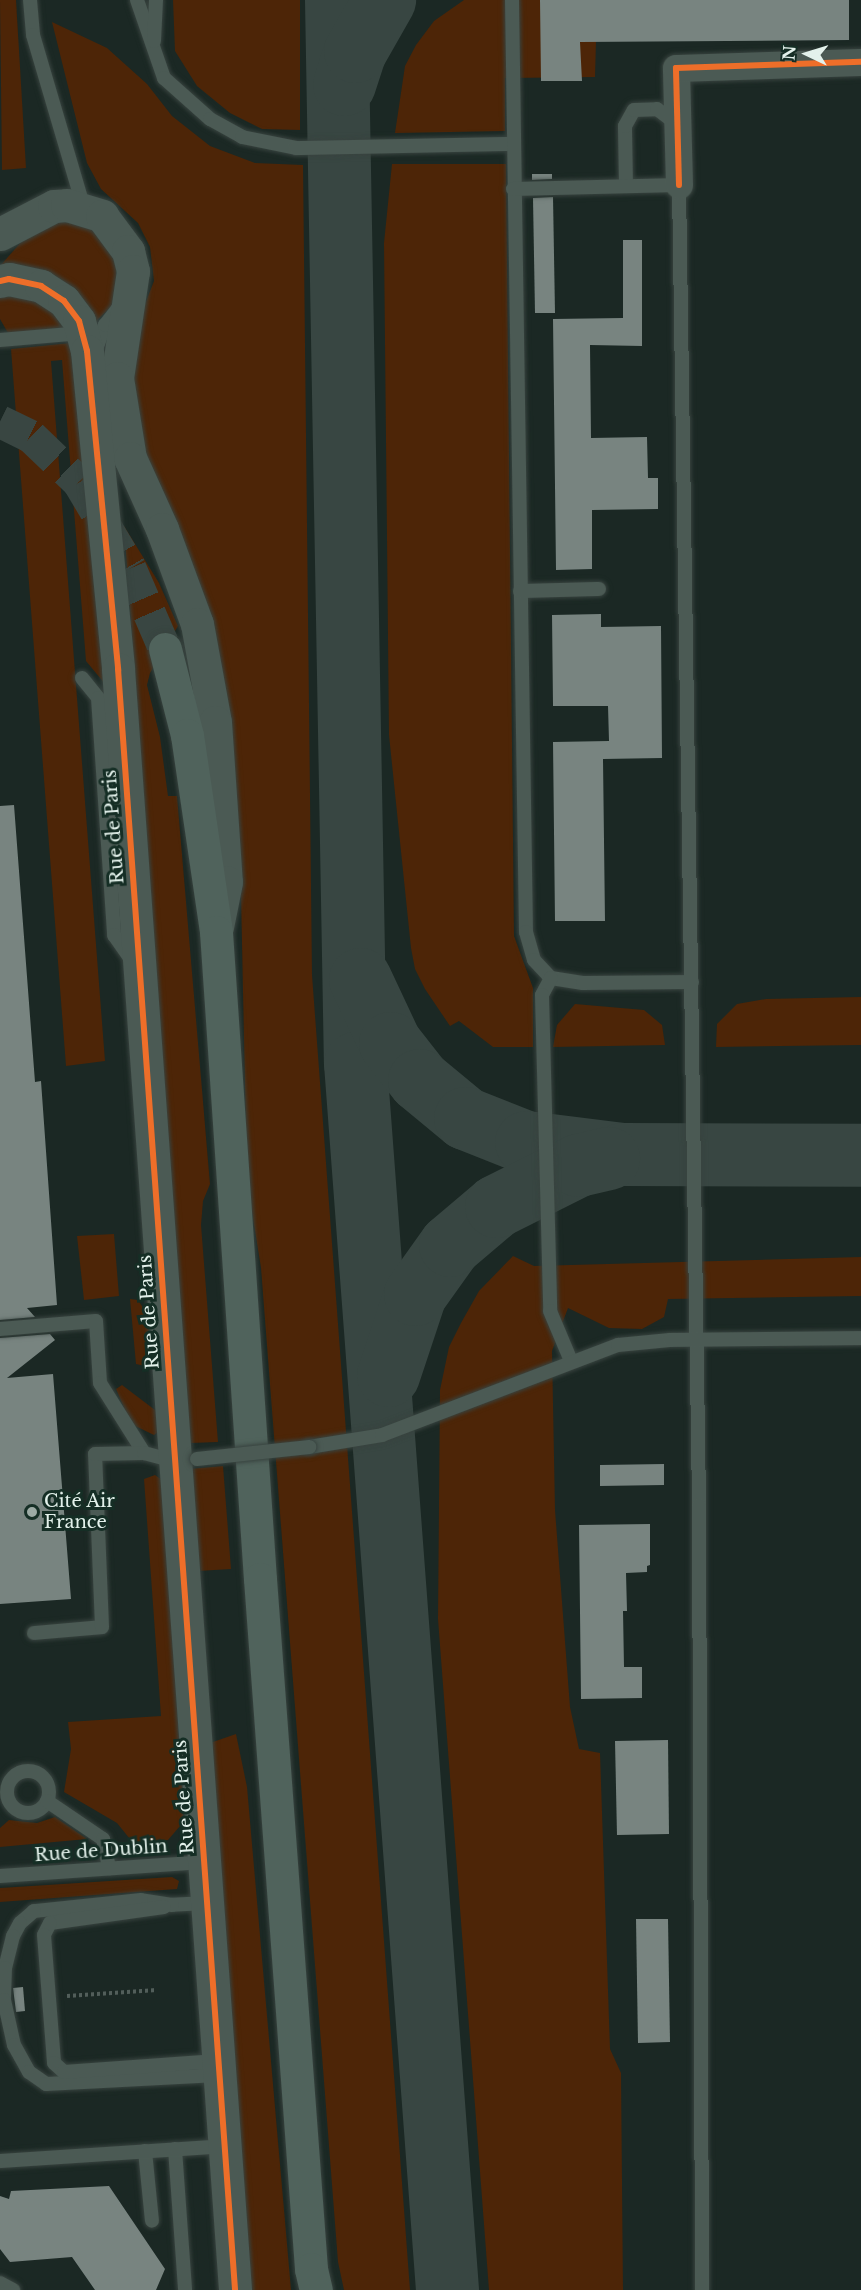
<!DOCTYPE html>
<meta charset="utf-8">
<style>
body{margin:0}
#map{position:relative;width:861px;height:2290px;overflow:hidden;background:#1b2824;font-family:"Libre Baskerville",serif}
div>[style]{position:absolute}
.green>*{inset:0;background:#4d2507}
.taxiway>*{height:63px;margin:-31.5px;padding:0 31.5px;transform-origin:31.5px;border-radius:31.5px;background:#384642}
.building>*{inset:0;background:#788480}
.primary-tunnel>*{height:33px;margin-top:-16.5px;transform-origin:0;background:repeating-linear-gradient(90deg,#394642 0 33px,transparent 0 49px)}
.path>*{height:4px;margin-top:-2px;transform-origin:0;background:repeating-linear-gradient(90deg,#525e5a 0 3px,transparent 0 6px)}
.roads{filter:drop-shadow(0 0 2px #38433f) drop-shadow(0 0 2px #38433f)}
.service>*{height:14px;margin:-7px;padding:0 7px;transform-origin:7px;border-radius:7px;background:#4b5a54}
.service>.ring{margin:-7px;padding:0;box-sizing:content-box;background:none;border:14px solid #4b5a54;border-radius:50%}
.minor>*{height:27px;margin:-13.5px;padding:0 13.5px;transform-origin:13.5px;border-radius:13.5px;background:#4b5a54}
.tertiary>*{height:33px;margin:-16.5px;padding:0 16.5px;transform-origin:16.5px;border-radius:16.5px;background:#4b5a54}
.primary>*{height:33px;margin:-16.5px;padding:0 16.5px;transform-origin:16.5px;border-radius:16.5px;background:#50635c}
.bridges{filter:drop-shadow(0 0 2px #38433f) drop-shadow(0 0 2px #38433f)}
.service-bridge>*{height:14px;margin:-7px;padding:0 7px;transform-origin:7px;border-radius:7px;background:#4b5a54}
.cycleway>*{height:6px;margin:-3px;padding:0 3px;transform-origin:3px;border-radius:3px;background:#ee6e29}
.dots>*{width:16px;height:16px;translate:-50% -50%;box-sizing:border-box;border:3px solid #152e25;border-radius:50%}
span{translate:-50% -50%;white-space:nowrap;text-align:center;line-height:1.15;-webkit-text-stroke:6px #152e25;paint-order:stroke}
.street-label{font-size:18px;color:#e3f1eb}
.poi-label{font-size:18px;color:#e3f1eb}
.left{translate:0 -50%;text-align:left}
.north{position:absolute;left:777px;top:24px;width:60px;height:60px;-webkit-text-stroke:4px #152e25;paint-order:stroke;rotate:274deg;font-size:16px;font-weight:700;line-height:24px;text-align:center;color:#e3f1eb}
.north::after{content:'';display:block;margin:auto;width:21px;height:27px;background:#e3f1eb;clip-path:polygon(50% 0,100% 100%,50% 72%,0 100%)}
</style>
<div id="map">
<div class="green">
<i style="clip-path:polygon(0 0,16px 0,26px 168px,2px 170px)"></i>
<i style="clip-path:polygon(173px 0,300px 0,300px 130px,262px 129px,230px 113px,197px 86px,175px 51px)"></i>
<i style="clip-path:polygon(464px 0,591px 0,597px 6px,595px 77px,505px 78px,505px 131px,395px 133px,405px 66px,416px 45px,434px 21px)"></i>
<i style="clip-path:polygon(52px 22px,107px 48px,147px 84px,172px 116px,210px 146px,255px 163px,303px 165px,312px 975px,410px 2290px,344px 2290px,338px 2262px,261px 1268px,247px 1181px,241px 896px,234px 820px,127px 387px,136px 327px,154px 281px,150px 247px,138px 223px,101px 189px,87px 163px)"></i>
<i style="clip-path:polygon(392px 164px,506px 164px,514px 936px,533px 988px,533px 1047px,493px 1047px,459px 1021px,450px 1026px,425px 989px,415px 969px,411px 948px,389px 735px,384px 243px)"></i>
<i style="clip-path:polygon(56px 220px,89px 223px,119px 250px,113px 305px,93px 324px,0 266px,22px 241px)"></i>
<i style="clip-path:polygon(0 294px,28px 297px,54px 313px,64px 329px,8px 333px,0 319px)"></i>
<i style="clip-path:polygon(70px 343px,110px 690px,86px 661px,62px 360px,51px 361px,105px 1061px,66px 1066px,11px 349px)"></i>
<i style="clip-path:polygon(124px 526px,159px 583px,178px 626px,150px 673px,147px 685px,160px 737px,168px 796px,177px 796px,210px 1184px,203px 1201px,201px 1225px,218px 1442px,190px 1443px)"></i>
<i style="clip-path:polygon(861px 997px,861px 1045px,716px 1047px,717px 1024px,737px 1004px,766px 999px)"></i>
<i style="clip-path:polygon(575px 1004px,644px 1010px,662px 1025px,665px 1045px,553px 1047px,557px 1025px)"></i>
<i style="clip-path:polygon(114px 1234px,119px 1296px,84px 1300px,77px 1236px)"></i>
<i style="clip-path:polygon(513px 1256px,534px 1266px,861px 1257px,861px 1296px,668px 1299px,664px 1317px,642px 1329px,609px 1328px,568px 1308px,552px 1351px,555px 1510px,570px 1707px,579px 1749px,600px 1753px,610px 2049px,621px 2073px,623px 2290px,489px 2290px,438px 1619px,440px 1390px,449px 1347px,461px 1323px,479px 1291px)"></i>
<i style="clip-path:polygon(130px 1299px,138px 1300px,149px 1317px,152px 1363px,145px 1366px,136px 1364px)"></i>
<i style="clip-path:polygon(122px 1385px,159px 1413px,161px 1430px,154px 1435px,131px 1424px,116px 1389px)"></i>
<i style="clip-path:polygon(223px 1466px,231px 1569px,198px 1571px,189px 1469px)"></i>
<i style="clip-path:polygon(155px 1475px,162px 1480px,184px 1812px,180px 1826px,168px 1840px,134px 1844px,117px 1823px,64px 1792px,71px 1749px,68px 1722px,161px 1716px,144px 1479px)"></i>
<i style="clip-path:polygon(236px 1734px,247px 1787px,291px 2290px,249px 2290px,210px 1743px)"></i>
<i style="clip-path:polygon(55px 1817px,87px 1839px,0 1847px,0 1828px,9px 1820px,37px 1823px)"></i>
<i style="clip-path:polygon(172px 1877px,179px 1881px,177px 1889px,0 1902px,0 1888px)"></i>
</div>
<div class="taxiway">
<i style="left:336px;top:0;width:1063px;rotate:88.98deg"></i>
<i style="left:355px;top:1063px;width:1230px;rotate:85.71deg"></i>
<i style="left:344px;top:84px;width:35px;rotate:-72deg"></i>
<i style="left:355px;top:51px;width:59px;rotate:-60.4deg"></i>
<i style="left:360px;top:979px;width:71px;rotate:64.9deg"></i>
<i style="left:390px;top:1043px;width:47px;rotate:51.9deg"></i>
<i style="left:419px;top:1080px;width:60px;rotate:39.6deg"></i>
<i style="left:465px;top:1118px;width:66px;rotate:21.5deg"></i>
<i style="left:526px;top:1142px;width:97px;rotate:7.1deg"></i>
<i style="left:622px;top:1154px;width:239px;rotate:0.2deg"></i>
<i style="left:388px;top:1375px;width:85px;rotate:-71.6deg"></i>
<i style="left:415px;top:1294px;width:60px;rotate:-54.5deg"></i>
<i style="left:450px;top:1245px;width:60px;rotate:-40.3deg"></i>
<i style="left:496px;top:1206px;width:92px;rotate:-26.6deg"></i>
<i style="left:578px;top:1165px;width:31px;rotate:-13deg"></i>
</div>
<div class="building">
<i style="clip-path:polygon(540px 0,849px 0,849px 40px,580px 42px,582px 81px,541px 81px)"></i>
<i style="clip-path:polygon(532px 174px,552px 174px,552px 179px,532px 180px)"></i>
<i style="clip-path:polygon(553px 197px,555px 313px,535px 313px,533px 198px)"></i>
<i style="clip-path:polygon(623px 240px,642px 240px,642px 346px,590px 345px,591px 438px,647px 437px,648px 478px,658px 478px,658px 509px,592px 510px,592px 569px,556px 570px,553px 319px,623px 318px)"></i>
<i style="clip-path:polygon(601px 614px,601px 627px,661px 626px,662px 758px,603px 759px,605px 921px,555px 921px,553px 742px,609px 741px,608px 706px,553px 706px,552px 615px)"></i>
<i style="clip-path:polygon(14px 805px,35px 1082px,41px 1081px,57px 1305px,27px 1308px,35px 1317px,0 1320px,0 806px)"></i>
<i style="clip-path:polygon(50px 1334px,55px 1340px,7px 1378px,53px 1374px,71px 1599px,0 1604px,0 1338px)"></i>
<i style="clip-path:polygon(664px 1464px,664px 1485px,600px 1486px,600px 1465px)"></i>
<i style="clip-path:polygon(650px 1524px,650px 1565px,647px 1566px,647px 1572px,626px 1573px,627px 1611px,623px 1611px,624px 1667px,642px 1667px,642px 1698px,581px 1699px,579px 1525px)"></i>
<i style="clip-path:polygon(668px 1740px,669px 1834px,617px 1835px,615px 1741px)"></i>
<i style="clip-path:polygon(636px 1919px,668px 1919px,670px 2042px,638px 2043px)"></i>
<i style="clip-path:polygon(23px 1987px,25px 2011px,16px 2012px,13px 1988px)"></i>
<i style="clip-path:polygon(109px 2186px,165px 2269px,156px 2290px,95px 2290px,72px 2257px,10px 2262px,0 2249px,0 2196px,9px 2199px,11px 2191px)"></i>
</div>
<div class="primary-tunnel">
<i style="left:0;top:421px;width:34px;rotate:26deg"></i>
<i style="left:31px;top:436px;width:66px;rotate:43.8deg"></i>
<i style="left:79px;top:482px;width:100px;rotate:59.3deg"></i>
<i style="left:130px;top:568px;width:88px;rotate:66.6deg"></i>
</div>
<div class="path">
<i style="left:67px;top:1996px;width:90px;rotate:-3.8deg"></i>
</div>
<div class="roads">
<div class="service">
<i style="left:30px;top:0;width:35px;rotate:85deg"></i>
<i style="left:33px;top:35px;width:180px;rotate:73.6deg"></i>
<i style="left:137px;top:0;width:83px;rotate:70.9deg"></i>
<i style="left:164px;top:78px;width:62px;rotate:41.7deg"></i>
<i style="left:210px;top:119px;width:37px;rotate:29deg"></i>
<i style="left:242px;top:137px;width:55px;rotate:11.5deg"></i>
<i style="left:296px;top:148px;width:215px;rotate:-1.1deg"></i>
<i style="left:512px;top:0;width:932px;rotate:89.14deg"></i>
<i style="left:526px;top:932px;width:29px;rotate:74deg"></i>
<i style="left:534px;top:960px;width:25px;rotate:47deg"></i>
<i style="left:551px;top:978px;width:32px;rotate:9deg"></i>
<i style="left:583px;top:983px;width:109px;rotate:-0.5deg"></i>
<i style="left:154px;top:41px;width:41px;rotate:-87.2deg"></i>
<i style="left:626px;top:186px;width:60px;rotate:-91deg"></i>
<i style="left:625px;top:126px;width:18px;rotate:-61deg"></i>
<i style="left:634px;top:110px;width:23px;rotate:-2deg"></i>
<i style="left:657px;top:109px;width:25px;rotate:37deg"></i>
<i style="left:513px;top:189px;width:166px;rotate:-1.4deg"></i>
<i style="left:679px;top:185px;width:1320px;rotate:89.13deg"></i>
<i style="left:699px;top:1505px;width:785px;rotate:89.78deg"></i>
<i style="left:0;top:340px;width:82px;rotate:-4.9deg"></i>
<i style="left:95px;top:352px;width:29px;rotate:-70deg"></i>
<i style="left:105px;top:325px;width:24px;rotate:-52deg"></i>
<i style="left:520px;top:591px;width:79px;rotate:-1.5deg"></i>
<i style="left:82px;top:678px;width:26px;rotate:51deg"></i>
<i style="left:98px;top:698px;width:238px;rotate:86.1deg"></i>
<i style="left:114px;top:935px;width:32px;rotate:55deg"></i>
<i style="left:551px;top:978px;width:19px;rotate:118deg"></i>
<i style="left:542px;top:995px;width:316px;rotate:88.5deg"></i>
<i style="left:550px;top:1311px;width:54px;rotate:67.2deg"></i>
<i style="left:0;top:1329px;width:96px;rotate:-4.8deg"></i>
<i style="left:96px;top:1321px;width:62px;rotate:86.3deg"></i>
<i style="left:100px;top:1383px;width:83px;rotate:57.8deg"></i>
<i style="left:309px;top:1447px;width:74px;rotate:-9.3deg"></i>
<i style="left:382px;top:1435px;width:253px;rotate:-20.9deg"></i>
<i style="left:618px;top:1345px;width:52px;rotate:-5.5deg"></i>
<i style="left:670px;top:1340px;width:191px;rotate:-0.6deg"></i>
<i style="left:34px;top:1633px;width:68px;rotate:-5deg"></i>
<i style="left:102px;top:1627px;width:173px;rotate:-92.3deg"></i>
<i style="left:95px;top:1454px;width:49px;rotate:-1.2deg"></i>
<i style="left:144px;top:1453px;width:31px;rotate:15deg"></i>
<i class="ring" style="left:7px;top:1771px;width:28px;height:28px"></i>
<i style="left:47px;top:1801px;width:68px;rotate:34.2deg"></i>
<i style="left:103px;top:1839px;width:30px;rotate:78deg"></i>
<i style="left:0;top:1876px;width:204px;rotate:-3.9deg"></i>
<i style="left:207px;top:1903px;width:35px;rotate:177deg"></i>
<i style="left:172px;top:1905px;width:31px;rotate:-171deg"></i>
<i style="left:141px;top:1900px;width:108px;rotate:174.1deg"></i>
<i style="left:34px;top:1911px;width:18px;rotate:139deg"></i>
<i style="left:20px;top:1923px;width:15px;rotate:118deg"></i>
<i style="left:13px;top:1936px;width:33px;rotate:104deg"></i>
<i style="left:5px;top:1968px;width:32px;rotate:92deg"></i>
<i style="left:4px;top:2000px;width:46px;rotate:77.5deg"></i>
<i style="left:14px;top:2045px;width:31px;rotate:61deg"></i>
<i style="left:29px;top:2072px;width:21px;rotate:35deg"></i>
<i style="left:46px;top:2084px;width:172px;rotate:-3deg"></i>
<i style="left:164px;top:1907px;width:115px;rotate:172deg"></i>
<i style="left:50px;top:1923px;width:13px;rotate:117deg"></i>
<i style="left:44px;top:1935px;width:128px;rotate:85.5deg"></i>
<i style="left:54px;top:2063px;width:13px;rotate:42deg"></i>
<i style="left:64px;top:2072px;width:153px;rotate:-4.1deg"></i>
<i style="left:175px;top:2149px;width:141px;rotate:85.9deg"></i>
<i style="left:145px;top:2151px;width:70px;rotate:84.3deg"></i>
<i style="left:0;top:2161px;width:224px;rotate:-3.8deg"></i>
<i style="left:0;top:2283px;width:15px;rotate:28deg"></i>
</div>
<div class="minor">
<i style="left:679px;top:185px;width:117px;rotate:-91.5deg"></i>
<i style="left:676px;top:68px;width:185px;rotate:-1.9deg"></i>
</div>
<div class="tertiary">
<i style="left:0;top:234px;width:61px;rotate:-27.4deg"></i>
<i style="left:54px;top:206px;width:13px;rotate:-4deg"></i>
<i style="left:67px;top:205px;width:37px;rotate:17deg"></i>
<i style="left:102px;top:216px;width:44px;rotate:53.4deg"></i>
<i style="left:128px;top:251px;width:21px;rotate:76deg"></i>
<i style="left:133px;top:271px;width:108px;rotate:98.5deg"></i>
<i style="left:117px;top:378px;width:81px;rotate:80.8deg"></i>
<i style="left:130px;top:458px;width:78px;rotate:65.7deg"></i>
<i style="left:162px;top:529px;width:101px;rotate:69.8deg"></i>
<i style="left:197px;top:624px;width:100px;rotate:79.6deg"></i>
<i style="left:215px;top:722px;width:160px;rotate:86.1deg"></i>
<i style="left:226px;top:882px;width:46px;rotate:101.3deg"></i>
<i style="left:0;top:281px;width:9px;rotate:-13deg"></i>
<i style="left:9px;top:279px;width:33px;rotate:12deg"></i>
<i style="left:41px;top:286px;width:27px;rotate:33deg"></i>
<i style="left:64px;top:301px;width:25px;rotate:53deg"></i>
<i style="left:79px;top:321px;width:31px;rotate:75deg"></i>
<i style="left:87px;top:351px;width:320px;rotate:84.4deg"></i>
<i style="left:118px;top:669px;width:1625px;rotate:85.87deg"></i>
</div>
<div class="primary">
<i style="left:165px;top:649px;width:89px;rotate:75.7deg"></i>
<i style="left:187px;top:735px;width:199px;rotate:81.6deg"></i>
<i style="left:216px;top:932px;width:648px;rotate:86.11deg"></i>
<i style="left:260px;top:1579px;width:692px;rotate:85.77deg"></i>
<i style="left:311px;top:2269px;width:22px;rotate:77deg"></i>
</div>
</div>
<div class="bridges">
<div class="service-bridge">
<i style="left:197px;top:1459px;width:113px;rotate:-6.1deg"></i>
</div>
</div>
<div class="cycleway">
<i style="left:679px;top:185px;width:117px;rotate:-91.5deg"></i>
<i style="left:676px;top:68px;width:185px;rotate:-1.9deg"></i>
<i style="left:0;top:281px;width:9px;rotate:-13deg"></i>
<i style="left:9px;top:279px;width:33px;rotate:12deg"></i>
<i style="left:41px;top:286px;width:27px;rotate:33deg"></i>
<i style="left:64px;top:301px;width:25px;rotate:53deg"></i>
<i style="left:79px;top:321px;width:31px;rotate:75deg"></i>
<i style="left:87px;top:351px;width:320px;rotate:84.4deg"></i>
<i style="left:118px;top:669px;width:1625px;rotate:85.87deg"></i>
</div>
<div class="dots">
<i style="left:32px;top:1512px;background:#9daba5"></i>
</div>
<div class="street-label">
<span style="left:114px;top:827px;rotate:-94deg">Rue de Paris</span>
<span style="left:149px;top:1312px;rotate:-94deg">Rue de Paris</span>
<span style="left:184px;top:1797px;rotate:-94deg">Rue de Paris</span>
<span style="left:101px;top:1851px;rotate:-4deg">Rue de Dublin</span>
</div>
<div class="poi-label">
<span class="left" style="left:44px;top:1512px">Cité Air<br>France</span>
</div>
<div class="north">N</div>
</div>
